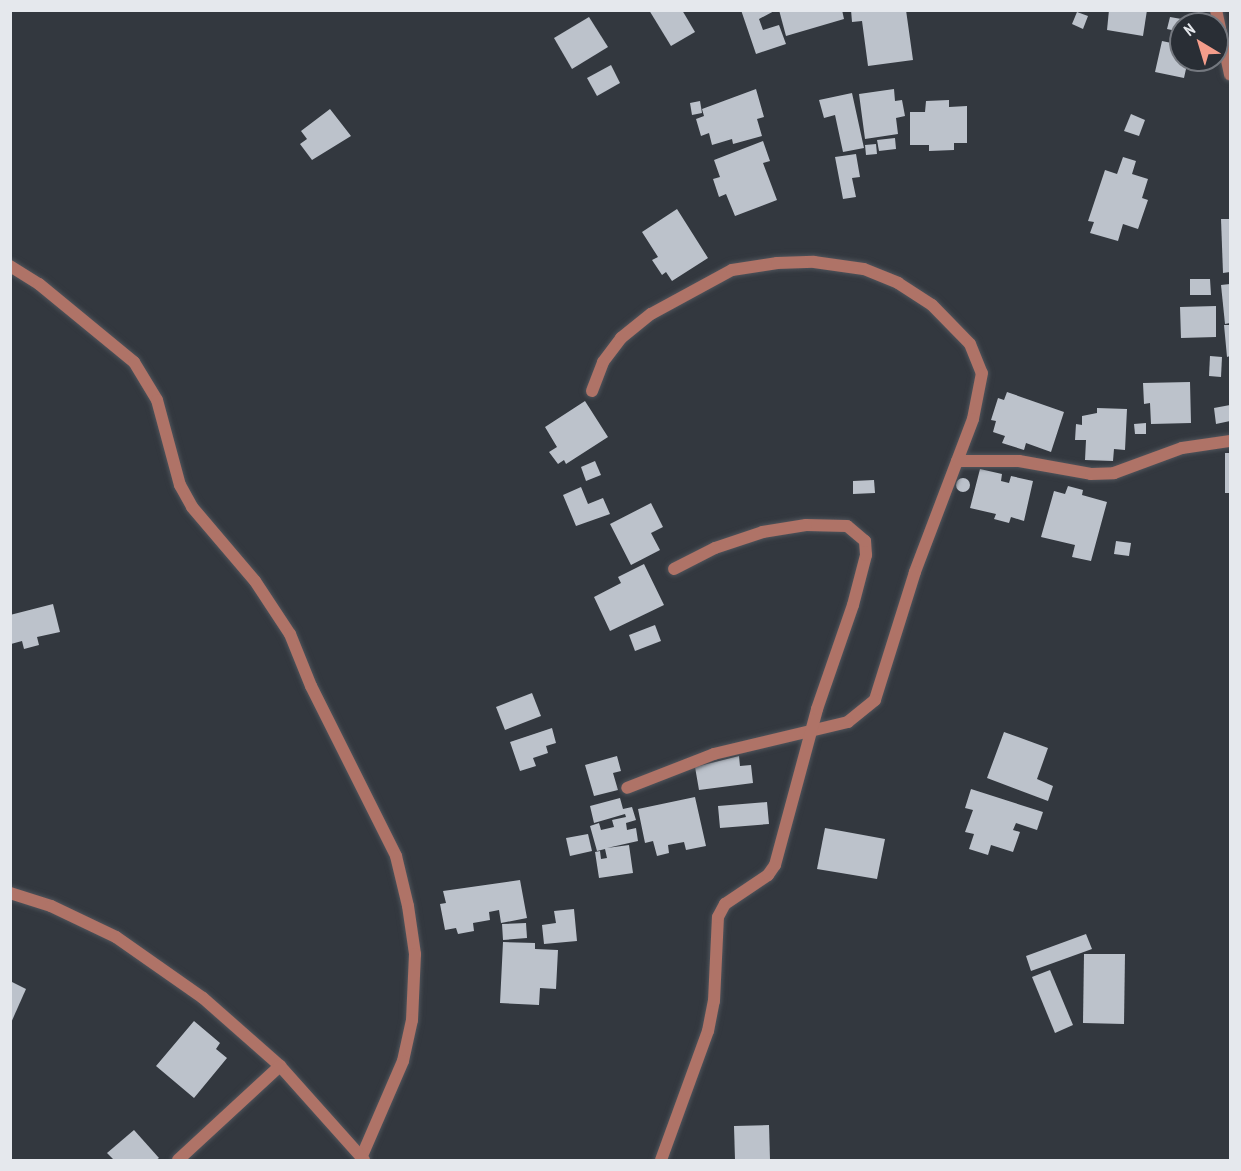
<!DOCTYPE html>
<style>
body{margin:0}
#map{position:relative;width:1241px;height:1171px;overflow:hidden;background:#33383f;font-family:"PT Sans Narrow",sans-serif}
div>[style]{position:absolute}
.building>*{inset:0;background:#bcc2cb}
.round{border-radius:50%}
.roads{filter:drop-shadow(0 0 2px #4f545b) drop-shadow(0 0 2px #4f545b)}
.minor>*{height:12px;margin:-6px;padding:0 6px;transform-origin:6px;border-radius:6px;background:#af7367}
span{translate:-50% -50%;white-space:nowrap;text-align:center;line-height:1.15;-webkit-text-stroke:6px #292e35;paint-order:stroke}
.frame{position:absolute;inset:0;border:12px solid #e5e8ed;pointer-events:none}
.north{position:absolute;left:1169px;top:12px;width:60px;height:60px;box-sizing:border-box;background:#292e35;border:2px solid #74787f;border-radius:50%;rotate:322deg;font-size:16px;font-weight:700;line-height:24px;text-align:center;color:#e5e8ed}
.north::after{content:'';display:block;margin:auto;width:21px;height:27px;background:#f49d8b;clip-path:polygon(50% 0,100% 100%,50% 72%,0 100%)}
</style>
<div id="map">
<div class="building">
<i style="clip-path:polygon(649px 10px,682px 10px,695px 32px,671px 46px)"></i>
<i style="clip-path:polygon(741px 10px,776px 10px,759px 19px,763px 30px,779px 25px,786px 44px,756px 54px)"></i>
<i style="clip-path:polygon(779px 10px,842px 10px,844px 19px,786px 36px)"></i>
<i style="clip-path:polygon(851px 10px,906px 10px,913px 60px,868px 66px,862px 21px,852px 22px)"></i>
<i style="clip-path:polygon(1109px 10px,1147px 10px,1143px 36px,1107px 30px)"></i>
<i style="clip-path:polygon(1077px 12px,1088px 16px,1083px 29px,1072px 24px)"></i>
<i style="clip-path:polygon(589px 17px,608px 47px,572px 69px,554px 38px)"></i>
<i style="clip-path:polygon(1170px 17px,1193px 21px,1192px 24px,1181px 24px,1181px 32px,1167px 29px)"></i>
<i style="clip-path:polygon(1162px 41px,1181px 45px,1181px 60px,1188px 60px,1184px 78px,1155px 72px)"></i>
<i style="clip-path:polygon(611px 65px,620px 83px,597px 96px,587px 78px)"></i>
<i style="clip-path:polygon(756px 89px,764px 117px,757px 119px,762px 136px,733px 144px,732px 139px,712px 145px,709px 133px,701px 136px,696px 119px,704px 116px,702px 109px)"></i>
<i style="clip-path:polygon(894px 89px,895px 101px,902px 100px,905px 116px,896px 118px,898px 134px,865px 139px,859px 94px)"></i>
<i style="clip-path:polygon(852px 93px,864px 148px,843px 152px,835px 115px,824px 118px,819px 100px)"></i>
<i style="clip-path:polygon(949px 100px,949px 107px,967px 106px,967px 143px,954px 143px,954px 150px,929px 151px,929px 145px,910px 145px,910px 112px,925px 112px,926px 101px)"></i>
<i style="clip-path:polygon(700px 101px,702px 113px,692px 115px,690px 103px)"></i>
<i style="clip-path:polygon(330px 109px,351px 136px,312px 160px,300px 144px,307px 139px,301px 131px)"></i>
<i style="clip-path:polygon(1131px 114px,1145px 120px,1139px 136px,1124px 131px)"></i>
<i style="clip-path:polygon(895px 138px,896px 149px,879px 151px,877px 140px)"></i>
<i style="clip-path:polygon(763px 141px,770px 161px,763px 163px,777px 200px,735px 216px,726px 194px,719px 197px,713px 179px,720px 177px,714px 160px)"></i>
<i style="clip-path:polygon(876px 144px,877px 154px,866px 155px,865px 145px)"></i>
<i style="clip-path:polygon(856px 154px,860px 177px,852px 178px,856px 197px,843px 199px,835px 157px)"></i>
<i style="clip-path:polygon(1123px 157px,1136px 161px,1132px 174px,1148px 179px,1142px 198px,1148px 200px,1138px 229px,1123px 224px,1118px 241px,1090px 233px,1094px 222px,1088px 221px,1105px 170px,1117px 174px)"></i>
<i style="clip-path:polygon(677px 209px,708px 258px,672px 281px,666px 272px,662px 275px,652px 260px,658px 257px,642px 232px)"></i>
<i style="clip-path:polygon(1221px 219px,1230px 219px,1230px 272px,1223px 273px)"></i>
<i style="clip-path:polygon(1190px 279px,1210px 279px,1211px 295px,1190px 295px)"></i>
<i style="clip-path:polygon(1230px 284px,1230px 323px,1225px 324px,1221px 285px)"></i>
<i style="clip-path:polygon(1216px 306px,1216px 337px,1181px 338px,1180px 307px)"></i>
<i style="clip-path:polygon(1224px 325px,1230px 325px,1230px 356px,1227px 357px)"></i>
<i style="clip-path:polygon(1210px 356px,1222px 357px,1221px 377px,1209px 376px)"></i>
<i style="clip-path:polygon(1190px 382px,1191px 423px,1151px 424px,1150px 403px,1144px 404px,1143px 383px)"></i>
<i style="clip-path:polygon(1007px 392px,1064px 412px,1051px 452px,1026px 443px,1024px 450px,1002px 443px,1005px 436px,993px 432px,996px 421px,991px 420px,998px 398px,1004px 400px)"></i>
<i style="clip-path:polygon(585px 401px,608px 437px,566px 464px,564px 460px,558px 464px,549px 452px,557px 447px,545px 427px)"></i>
<i style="clip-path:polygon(1230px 405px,1230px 421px,1216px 424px,1214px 408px)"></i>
<i style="clip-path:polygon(1097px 408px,1127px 409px,1125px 450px,1114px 449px,1113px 461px,1085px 460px,1086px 440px,1075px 440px,1076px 424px,1082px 425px,1082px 416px,1097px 413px)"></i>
<i style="clip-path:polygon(1146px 423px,1146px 434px,1135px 434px,1134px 424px)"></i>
<i style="clip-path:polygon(1225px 453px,1230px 453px,1230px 493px,1225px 493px)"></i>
<i style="clip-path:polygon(595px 461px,601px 475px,586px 481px,581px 467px)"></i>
<i style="clip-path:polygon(980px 469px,1002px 474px,1001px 481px,1009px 483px,1011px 476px,1033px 481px,1024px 521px,1011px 517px,1009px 523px,994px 519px,996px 514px,970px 508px)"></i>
<i class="round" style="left:956px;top:478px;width:14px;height:14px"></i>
<i style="clip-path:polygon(874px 480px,875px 493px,853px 494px,853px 481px)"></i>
<i style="clip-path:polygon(1068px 486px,1083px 490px,1082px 495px,1107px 502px,1091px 561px,1072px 557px,1075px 545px,1041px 537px,1054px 491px,1065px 494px)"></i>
<i style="clip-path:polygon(581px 487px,588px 504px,603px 498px,610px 514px,576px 526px,563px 495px)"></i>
<i style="clip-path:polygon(651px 503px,663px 527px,651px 533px,660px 550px,631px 565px,610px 524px)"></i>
<i style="clip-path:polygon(1116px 541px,1131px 543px,1129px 556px,1114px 554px)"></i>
<i style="clip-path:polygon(644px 564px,664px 605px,610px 631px,594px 597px,621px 583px,618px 577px)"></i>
<i style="clip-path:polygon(53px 604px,60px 632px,37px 637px,39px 645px,24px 649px,22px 641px,11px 644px,10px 615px)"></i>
<i style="clip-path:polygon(655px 625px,661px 641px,635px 651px,629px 635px)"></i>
<i style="clip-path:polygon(532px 693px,541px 716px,505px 730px,496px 707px)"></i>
<i style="clip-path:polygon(552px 728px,556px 743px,546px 746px,548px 753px,533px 758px,536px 766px,520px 771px,510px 742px)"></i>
<i style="clip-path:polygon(1004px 732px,1048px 748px,1037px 779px,1053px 786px,1048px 801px,987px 778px)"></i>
<i style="clip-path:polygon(617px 756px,621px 771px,613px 773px,618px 790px,594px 796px,585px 765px)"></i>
<i style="clip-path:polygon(739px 756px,740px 766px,751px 765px,753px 783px,699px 790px,695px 767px)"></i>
<i style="clip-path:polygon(971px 789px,1043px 812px,1037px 830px,1016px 823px,1013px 830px,1020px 832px,1013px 852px,991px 845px,988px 855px,969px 849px,974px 834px,965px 832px,973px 810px,965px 808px)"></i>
<i style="clip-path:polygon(695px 797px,706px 846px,686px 850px,684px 842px,668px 845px,669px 853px,657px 856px,653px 841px,645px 843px,638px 809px)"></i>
<i style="clip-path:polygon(620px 798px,623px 809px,632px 807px,636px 820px,626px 823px,627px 830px,636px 828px,638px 841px,607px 848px,629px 845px,633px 873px,599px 878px,595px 852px,600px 851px,601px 859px,607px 858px,605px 849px,597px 851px,590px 826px,599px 823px,601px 830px,614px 827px,612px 820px,626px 817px,625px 814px,594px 823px,590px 806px)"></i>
<i style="clip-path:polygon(767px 802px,769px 824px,720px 828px,718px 806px)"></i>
<i style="clip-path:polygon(825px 828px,885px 839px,877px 879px,817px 869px)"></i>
<i style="clip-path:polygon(588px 834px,592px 851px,570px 856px,566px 838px)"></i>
<i style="clip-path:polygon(520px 880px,527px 918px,501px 923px,499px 910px,489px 912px,490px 920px,473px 923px,474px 931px,458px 934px,456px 928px,445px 930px,440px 904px,446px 903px,443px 891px)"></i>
<i style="clip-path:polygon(574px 909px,577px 941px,544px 944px,542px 925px,556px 923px,554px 911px)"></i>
<i style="clip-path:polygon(526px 923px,527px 938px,503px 940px,502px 924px)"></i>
<i style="clip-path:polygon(1086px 934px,1092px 949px,1031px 971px,1026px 956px)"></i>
<i style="clip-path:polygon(503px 942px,535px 943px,535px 949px,558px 950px,556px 989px,540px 988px,539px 1005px,500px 1003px)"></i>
<i style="clip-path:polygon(1084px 954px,1125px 954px,1124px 1024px,1083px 1023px)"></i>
<i style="clip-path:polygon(1050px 970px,1073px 1025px,1055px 1033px,1032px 977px)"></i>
<i style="clip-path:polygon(10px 981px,26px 989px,10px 1025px)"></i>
<i style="clip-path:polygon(194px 1021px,220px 1043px,216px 1049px,227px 1058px,194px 1098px,156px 1066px)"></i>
<i style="clip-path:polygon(769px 1125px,770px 1160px,735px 1160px,734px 1126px)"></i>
<i style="clip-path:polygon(134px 1130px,159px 1158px,156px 1160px,114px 1160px,107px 1153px)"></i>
</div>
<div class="roads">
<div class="minor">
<i style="left:1216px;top:10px;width:66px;rotate:77.7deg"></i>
<i style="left:10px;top:266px;width:34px;rotate:32deg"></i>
<i style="left:39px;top:284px;width:123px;rotate:39.4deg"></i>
<i style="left:134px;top:362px;width:44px;rotate:58.8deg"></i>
<i style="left:157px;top:400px;width:88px;rotate:74.9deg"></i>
<i style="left:180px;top:485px;width:25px;rotate:61deg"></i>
<i style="left:192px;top:507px;width:97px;rotate:49.6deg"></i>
<i style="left:255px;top:581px;width:64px;rotate:56.6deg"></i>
<i style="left:290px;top:634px;width:56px;rotate:68deg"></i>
<i style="left:311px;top:686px;width:190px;rotate:63.4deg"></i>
<i style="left:396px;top:856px;width:51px;rotate:76.5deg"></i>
<i style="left:408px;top:906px;width:49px;rotate:81.7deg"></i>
<i style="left:415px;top:954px;width:66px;rotate:92.6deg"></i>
<i style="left:412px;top:1020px;width:42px;rotate:102.4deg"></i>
<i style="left:403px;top:1061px;width:106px;rotate:113.4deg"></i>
<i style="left:592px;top:391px;width:31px;rotate:-69deg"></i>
<i style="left:603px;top:362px;width:30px;rotate:-53deg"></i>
<i style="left:621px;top:338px;width:38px;rotate:-39deg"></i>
<i style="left:651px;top:314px;width:92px;rotate:-28.5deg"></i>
<i style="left:732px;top:270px;width:46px;rotate:-8.8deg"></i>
<i style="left:777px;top:263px;width:37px;rotate:-2deg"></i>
<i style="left:814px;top:262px;width:50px;rotate:8deg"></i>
<i style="left:864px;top:269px;width:37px;rotate:22deg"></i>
<i style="left:898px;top:283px;width:40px;rotate:32.9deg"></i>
<i style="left:932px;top:305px;width:54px;rotate:45.7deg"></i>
<i style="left:970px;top:344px;width:31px;rotate:68deg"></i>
<i style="left:982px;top:373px;width:47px;rotate:101.1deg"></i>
<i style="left:973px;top:419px;width:164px;rotate:110.8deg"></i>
<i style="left:915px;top:572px;width:134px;rotate:107.4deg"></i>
<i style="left:875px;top:700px;width:35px;rotate:141deg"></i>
<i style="left:848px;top:722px;width:138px;rotate:166.6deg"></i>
<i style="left:714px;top:754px;width:93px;rotate:158.7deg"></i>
<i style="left:957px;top:461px;width:62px"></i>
<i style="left:1019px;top:461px;width:73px;rotate:10.2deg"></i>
<i style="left:1091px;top:474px;width:23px;rotate:-2deg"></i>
<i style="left:1114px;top:473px;width:72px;rotate:-20.2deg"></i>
<i style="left:1182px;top:448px;width:49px;rotate:-8.3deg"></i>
<i style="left:10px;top:893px;width:43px;rotate:17.6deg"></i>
<i style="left:51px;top:906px;width:72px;rotate:25.5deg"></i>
<i style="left:116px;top:937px;width:106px;rotate:35deg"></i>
<i style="left:203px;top:998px;width:103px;rotate:41.4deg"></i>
<i style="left:280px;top:1066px;width:126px;rotate:48.2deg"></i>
<i style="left:178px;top:1160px;width:139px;rotate:-42.7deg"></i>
<i style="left:661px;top:1160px;width:137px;rotate:-70deg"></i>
<i style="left:708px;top:1031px;width:31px;rotate:-79deg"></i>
<i style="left:714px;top:1001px;width:84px;rotate:-87.3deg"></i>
<i style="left:718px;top:917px;width:15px;rotate:-62deg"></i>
<i style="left:725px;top:904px;width:52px;rotate:-34deg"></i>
<i style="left:768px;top:875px;width:12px;rotate:-55deg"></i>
<i style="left:775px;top:865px;width:162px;rotate:-74.9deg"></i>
<i style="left:817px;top:709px;width:110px;rotate:-70.9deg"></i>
<i style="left:853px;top:605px;width:52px;rotate:-75.4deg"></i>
<i style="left:866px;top:555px;width:14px;rotate:-94deg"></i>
<i style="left:865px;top:541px;width:23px;rotate:-140deg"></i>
<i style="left:847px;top:526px;width:41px;rotate:-178.6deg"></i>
<i style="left:806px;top:525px;width:44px;rotate:170.8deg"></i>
<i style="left:763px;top:532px;width:51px;rotate:161.6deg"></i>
<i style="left:715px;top:548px;width:46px;rotate:152.9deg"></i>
</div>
</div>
<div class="frame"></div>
<div class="north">N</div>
</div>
